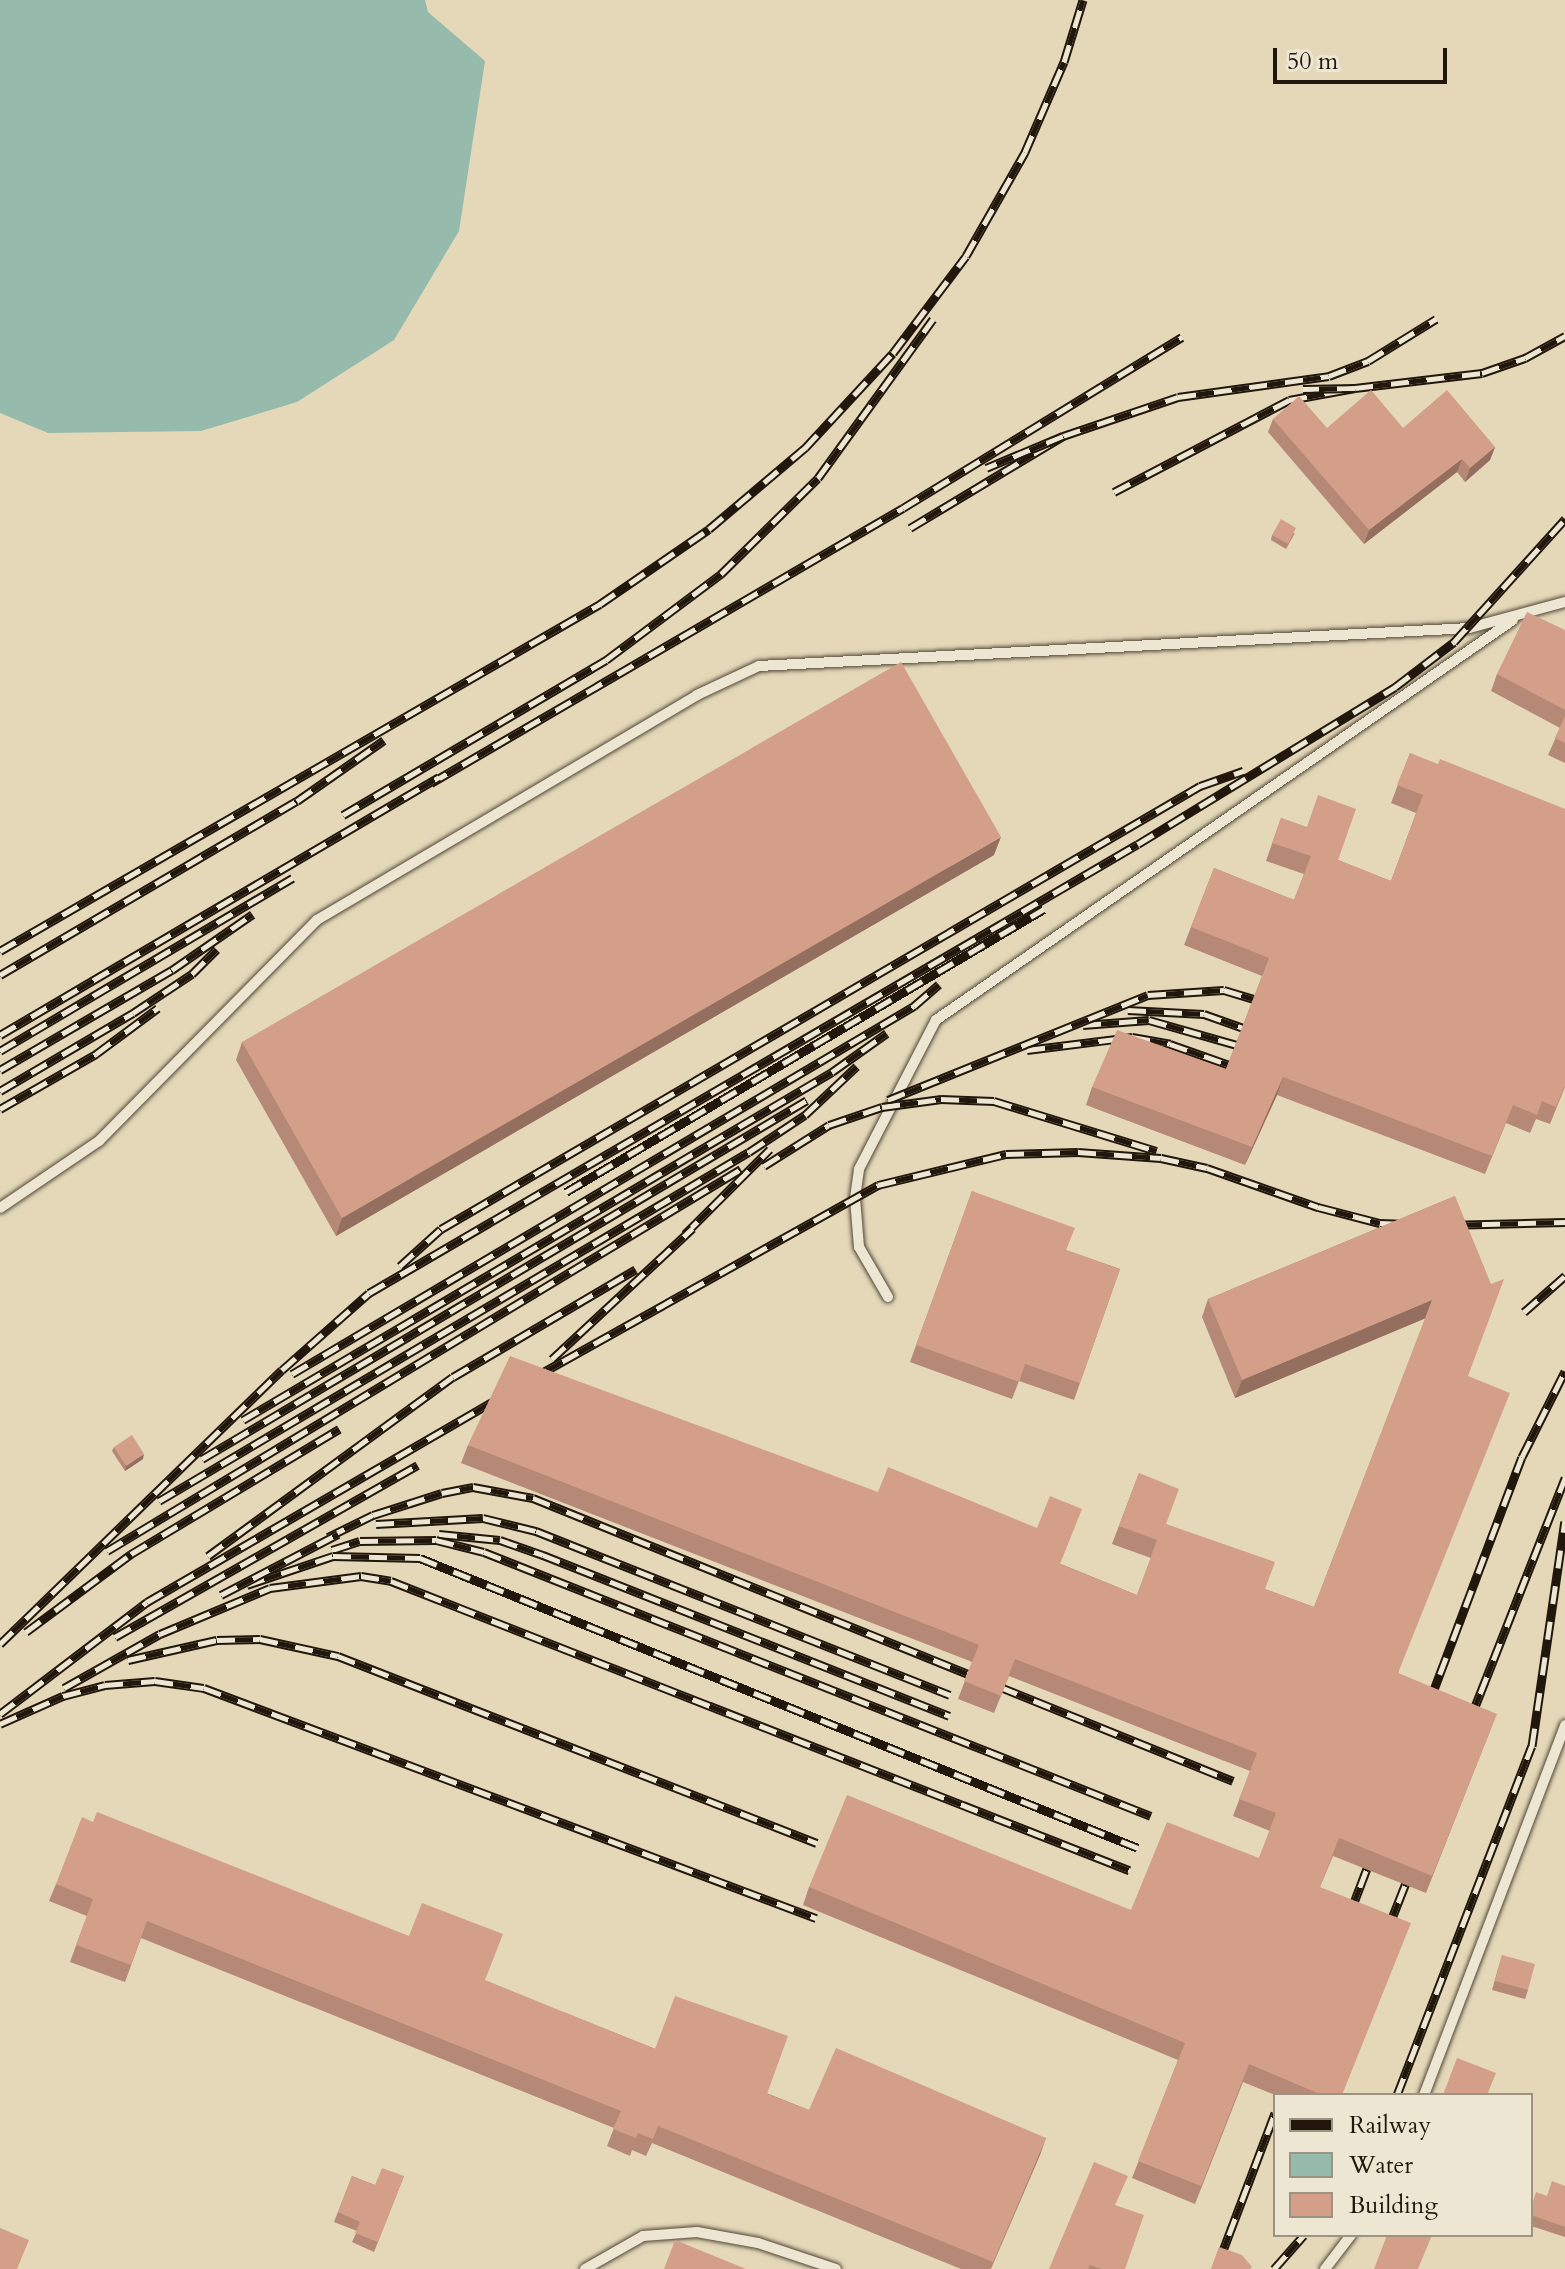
<!DOCTYPE html>
<style>
body{margin:0}
#map{position:relative;width:1565px;height:2269px;overflow:hidden;background:#e4d8b9;font-family:Cardo,serif}
div>[style]{position:absolute}
.water>*{inset:0;background:#96baab}
.roads{filter:drop-shadow(0 0 2px #524737) drop-shadow(0 0 2px #524737)}
.lane>*{height:10px;margin:-5px;padding:0 5px;transform-origin:5px;border-radius:5px;background:#ede6d2}
.rail>*{height:9px;margin-top:-4.5px;transform-origin:0;background:repeating-linear-gradient(90deg,#ede6d2 0 18px,#22170c 0 36px);box-sizing:border-box;border-block:2px solid #22170c}
.wall>*{inset:0;background:#b58975}
.shaded-wall>*{inset:0;background:#946f5f}
.building>*{inset:0;background:#d39f88}
span{translate:-50% -50%;white-space:nowrap;text-align:center;line-height:1.15;-webkit-text-stroke:8px #ede6d2;paint-order:stroke}
.legend{position:absolute;left:1273px;top:2093px;width:260px;height:144px;box-sizing:border-box;background:#ede6d2;border:2px solid #9c9383;margin:0;padding:10px 14px;list-style:none;font-size:24px;color:#22170c}
.legend li{display:flex;align-items:center;gap:16px;height:40px}
.legend b{width:40px;border:2px solid #9c9383}
.scale{position:absolute;left:1273px;top:48px;width:174px;height:36px;box-sizing:border-box;border:4px solid #22170c;border-top:0;padding-left:10px;font-size:24px;line-height:28px;white-space:nowrap;color:#22170c;-webkit-text-stroke:6px #ede6d2;paint-order:stroke}
</style>
<div id="map">
<div class="water">
<i style="clip-path:polygon(0 0,425px 0,428px 12px,485px 61px,459px 231px,394px 340px,297px 402px,201px 431px,48px 433px,0 413px)"></i>
</div>
<div class="roads">
<div class="lane">
<i style="left:0;top:1208px;width:120px;rotate:-34.1deg"></i>
<i style="left:99px;top:1141px;width:310px;rotate:-45.4deg"></i>
<i style="left:317px;top:920px;width:442px;rotate:-30.6deg"></i>
<i style="left:697px;top:695px;width:68px;rotate:-25.1deg"></i>
<i style="left:759px;top:666px;width:711px;rotate:-3.06deg"></i>
<i style="left:1469px;top:628px;width:99px;rotate:-15.2deg"></i>
<i style="left:888px;top:1297px;width:58px;rotate:-120.1deg"></i>
<i style="left:859px;top:1247px;width:49px;rotate:-94.7deg"></i>
<i style="left:855px;top:1198px;width:29px;rotate:-82deg"></i>
<i style="left:859px;top:1169px;width:168px;rotate:-62.7deg"></i>
<i style="left:936px;top:1020px;width:702px;rotate:-34.73deg"></i>
<i style="left:1424px;top:2095px;width:396px;rotate:-69.1deg"></i>
<i style="left:585px;top:2269px;width:67px;rotate:-29.6deg"></i>
<i style="left:643px;top:2236px;width:54px;rotate:-4.2deg"></i>
<i style="left:697px;top:2232px;width:62px;rotate:10.2deg"></i>
<i style="left:758px;top:2243px;width:82px;rotate:18.4deg"></i>
<i style="left:1325px;top:2269px;width:43px;rotate:-52.6deg"></i>
</div>
</div>
<div class="rail">
<i style="left:1355px;top:388px;width:128px;rotate:-6.7deg"></i>
<i style="left:1482px;top:373px;width:46px;rotate:-19.2deg"></i>
<i style="left:1525px;top:358px;width:46px;rotate:-28.8deg"></i>
<i style="left:1063px;top:436px;width:121px;rotate:-18.7deg"></i>
<i style="left:1178px;top:397px;width:152px;rotate:-7.9deg"></i>
<i style="left:1329px;top:376px;width:42px;rotate:-21deg"></i>
<i style="left:1368px;top:361px;width:80px;rotate:-31.7deg"></i>
<i style="left:1114px;top:492px;width:198px;rotate:-27.7deg"></i>
<i style="left:1289px;top:400px;width:67px;rotate:-10.3deg"></i>
<i style="left:1355px;top:388px;width:52px;rotate:178.9deg"></i>
<i style="left:910px;top:528px;width:179px;rotate:-31deg"></i>
<i style="left:1063px;top:436px;width:83px;rotate:157.4deg"></i>
<i style="left:431px;top:783px;width:546px;rotate:-30.23deg"></i>
<i style="left:903px;top:508px;width:327px;rotate:-31.5deg"></i>
<i style="left:343px;top:815px;width:305px;rotate:-30.5deg"></i>
<i style="left:606px;top:660px;width:144px;rotate:-36.8deg"></i>
<i style="left:721px;top:574px;width:136px;rotate:-44.7deg"></i>
<i style="left:818px;top:478px;width:196px;rotate:-54.1deg"></i>
<i style="left:0;top:951px;width:693px;rotate:-30.04deg"></i>
<i style="left:600px;top:604px;width:132px;rotate:-34.5deg"></i>
<i style="left:709px;top:529px;width:126px;rotate:-40.2deg"></i>
<i style="left:805px;top:448px;width:129px;rotate:-47.2deg"></i>
<i style="left:893px;top:353px;width:121px;rotate:-53deg"></i>
<i style="left:966px;top:256px;width:120px;rotate:-60.4deg"></i>
<i style="left:1025px;top:152px;width:98px;rotate:-66.6deg"></i>
<i style="left:1064px;top:62px;width:65px;rotate:-73deg"></i>
<i style="left:0;top:975px;width:344px;rotate:-30.4deg"></i>
<i style="left:297px;top:801px;width:106px;rotate:-35deg"></i>
<i style="left:1128px;top:1010px;width:76px;rotate:3deg"></i>
<i style="left:1204px;top:1014px;width:51px;rotate:19.5deg"></i>
<i style="left:1083px;top:1025px;width:66px;rotate:-4.3deg"></i>
<i style="left:1149px;top:1020px;width:102px;rotate:15.9deg"></i>
<i style="left:0;top:1035px;width:509px;rotate:-30.44deg"></i>
<i style="left:1027px;top:1050px;width:106px;rotate:-7.1deg"></i>
<i style="left:1132px;top:1037px;width:39px;rotate:10deg"></i>
<i style="left:1170px;top:1044px;width:75px;rotate:19.4deg"></i>
<i style="left:0;top:1051px;width:340px;rotate:-30.6deg"></i>
<i style="left:0;top:1070px;width:199px;rotate:-30.2deg"></i>
<i style="left:172px;top:970px;width:98px;rotate:-34.7deg"></i>
<i style="left:0;top:1091px;width:154px;rotate:-30.4deg"></i>
<i style="left:133px;top:1013px;width:71px;rotate:-33.5deg"></i>
<i style="left:192px;top:974px;width:35px;rotate:-45deg"></i>
<i style="left:888px;top:1100px;width:280px;rotate:-22deg"></i>
<i style="left:1148px;top:995px;width:76px;rotate:-3.8deg"></i>
<i style="left:1224px;top:990px;width:42px;rotate:16.7deg"></i>
<i style="left:0;top:1109px;width:111px;rotate:-29.8deg"></i>
<i style="left:96px;top:1054px;width:77px;rotate:-36.6deg"></i>
<i style="left:764px;top:1166px;width:77px;rotate:-32.2deg"></i>
<i style="left:829px;top:1125px;width:56px;rotate:-18.8deg"></i>
<i style="left:882px;top:1107px;width:60px;rotate:-7.7deg"></i>
<i style="left:941px;top:1099px;width:53px;rotate:2.2deg"></i>
<i style="left:994px;top:1101px;width:170px;rotate:17.1deg"></i>
<i style="left:566px;top:1192px;width:555px;rotate:-30.63deg"></i>
<i style="left:1446px;top:1225px;width:119px;rotate:-1.4deg"></i>
<i style="left:685px;top:1234px;width:120px;rotate:-45deg"></i>
<i style="left:400px;top:1266px;width:55px;rotate:-42.1deg"></i>
<i style="left:441px;top:1229px;width:879px;rotate:-30.27deg"></i>
<i style="left:1200px;top:786px;width:46px;rotate:-19.2deg"></i>
<i style="left:1524px;top:1312px;width:55px;rotate:-41.3deg"></i>
<i style="left:552px;top:1359px;width:192px;rotate:-42.9deg"></i>
<i style="left:292px;top:1374px;width:723px;rotate:-30.61deg"></i>
<i style="left:914px;top:1006px;width:33px;rotate:-41deg"></i>
<i style="left:531px;top:1379px;width:398px;rotate:-29.2deg"></i>
<i style="left:878px;top:1185px;width:132px;rotate:-13.6deg"></i>
<i style="left:1006px;top:1154px;width:72px;rotate:-1.6deg"></i>
<i style="left:1078px;top:1152px;width:83px;rotate:4.1deg"></i>
<i style="left:1161px;top:1158px;width:47px;rotate:12.3deg"></i>
<i style="left:1207px;top:1168px;width:118px;rotate:19.4deg"></i>
<i style="left:1318px;top:1207px;width:64px;rotate:14.5deg"></i>
<i style="left:1380px;top:1223px;width:34px;rotate:2deg"></i>
<i style="left:243px;top:1420px;width:684px;rotate:-30.58deg"></i>
<i style="left:832px;top:1072px;width:67px;rotate:-35.3deg"></i>
<i style="left:202px;top:1459px;width:703px;rotate:-30.68deg"></i>
<i style="left:159px;top:1501px;width:685px;rotate:-30.61deg"></i>
<i style="left:749px;top:1152px;width:67px;rotate:-33.5deg"></i>
<i style="left:805px;top:1115px;width:71px;rotate:-43.3deg"></i>
<i style="left:376px;top:1524px;width:107px;rotate:-3.2deg"></i>
<i style="left:483px;top:1518px;width:55px;rotate:13.8deg"></i>
<i style="left:536px;top:1531px;width:445px;rotate:21.6deg"></i>
<i style="left:439px;top:1534px;width:61px;rotate:5.6deg"></i>
<i style="left:500px;top:1540px;width:46px;rotate:19.2deg"></i>
<i style="left:543px;top:1555px;width:437px;rotate:21.6deg"></i>
<i style="left:328px;top:1537px;width:50px;rotate:-26.1deg"></i>
<i style="left:373px;top:1515px;width:72px;rotate:-17.7deg"></i>
<i style="left:442px;top:1493px;width:32px;rotate:-11deg"></i>
<i style="left:473px;top:1487px;width:61px;rotate:10.4deg"></i>
<i style="left:533px;top:1498px;width:755px;rotate:22.01deg"></i>
<i style="left:332px;top:1550px;width:29px;rotate:-18deg"></i>
<i style="left:360px;top:1541px;width:76px;rotate:-0.8deg"></i>
<i style="left:436px;top:1540px;width:49px;rotate:14deg"></i>
<i style="left:484px;top:1552px;width:717px;rotate:21.59deg"></i>
<i style="left:107px;top:1551px;width:740px;rotate:-31.07deg"></i>
<i style="left:208px;top:1556px;width:303px;rotate:-36.2deg"></i>
<i style="left:453px;top:1377px;width:212px;rotate:-30.5deg"></i>
<i style="left:247px;top:1585px;width:91px;rotate:-18.6deg"></i>
<i style="left:333px;top:1556px;width:87px;rotate:1.3deg"></i>
<i style="left:420px;top:1558px;width:774px;rotate:21.99deg"></i>
<i style="left:221px;top:1595px;width:132px;rotate:-27.5deg"></i>
<i style="left:26px;top:1632px;width:131px;rotate:-36.6deg"></i>
<i style="left:131px;top:1554px;width:243px;rotate:-31deg"></i>
<i style="left:115px;top:1637px;width:348px;rotate:-29.6deg"></i>
<i style="left:0;top:1644px;width:393px;rotate:-44.2deg"></i>
<i style="left:282px;top:1370px;width:116px;rotate:-41.5deg"></i>
<i style="left:369px;top:1293px;width:890px;rotate:-30.28deg"></i>
<i style="left:1138px;top:844px;width:301px;rotate:-31.4deg"></i>
<i style="left:1395px;top:687px;width:74px;rotate:-37.3deg"></i>
<i style="left:1454px;top:642px;width:166px;rotate:-47.9deg"></i>
<i style="left:128px;top:1660px;width:91px;rotate:-12.7deg"></i>
<i style="left:217px;top:1640px;width:43px;rotate:-1.3deg"></i>
<i style="left:260px;top:1639px;width:80px;rotate:12.3deg"></i>
<i style="left:338px;top:1656px;width:514px;rotate:21.33deg"></i>
<i style="left:64px;top:1688px;width:110px;rotate:-29.4deg"></i>
<i style="left:160px;top:1634px;width:119px;rotate:-22.7deg"></i>
<i style="left:270px;top:1588px;width:92px;rotate:-7.5deg"></i>
<i style="left:361px;top:1576px;width:30px;rotate:9deg"></i>
<i style="left:391px;top:1581px;width:793px;rotate:21.39deg"></i>
<i style="left:1427px;top:1708px;width:268px;rotate:-69.3deg"></i>
<i style="left:1522px;top:1457px;width:96px;rotate:-63.4deg"></i>
<i style="left:0;top:1714px;width:185px;rotate:-37.3deg"></i>
<i style="left:147px;top:1602px;width:413px;rotate:-30.1deg"></i>
<i style="left:0;top:1724px;width:69px;rotate:-24deg"></i>
<i style="left:63px;top:1696px;width:43px;rotate:-14.7deg"></i>
<i style="left:105px;top:1685px;width:50px;rotate:-4.6deg"></i>
<i style="left:155px;top:1681px;width:49px;rotate:8.1deg"></i>
<i style="left:204px;top:1688px;width:654px;rotate:20.6deg"></i>
<i style="left:1467px;top:1727px;width:268px;rotate:-68.5deg"></i>
<i style="left:1347px;top:1921px;width:76px;rotate:-69.2deg"></i>
<i style="left:1385px;top:1936px;width:76px;rotate:-68.5deg"></i>
<i style="left:1397px;top:2095px;width:374px;rotate:-68.9deg"></i>
<i style="left:1532px;top:1746px;width:227px;rotate:-81.7deg"></i>
<i style="left:1216px;top:2269px;width:167px;rotate:-69.3deg"></i>
<i style="left:1274px;top:2269px;width:45px;rotate:-48.6deg"></i>
</div>
<div class="wall">
<i style="clip-path:polygon(1273px 419px,1327px 428px,1403px 428px,1495px 447px,1490px 460px,1465px 482px,1457px 472px,1364px 544px,1268px 432px)"></i>
<i style="clip-path:polygon(1295px 533px,1286px 549px,1271px 540px,1272px 535px)"></i>
<i style="clip-path:polygon(1565px 630px,1565px 763px,1548px 755px,1560px 728px,1491px 691px,1497px 674px)"></i>
<i style="clip-path:polygon(1410px 753px,1565px 1087px,1550px 1124px,1536px 1119px,1530px 1133px,1506px 1123px,1485px 1174px,1277px 1095px,1245px 1165px,1086px 1105px,1092px 1087px,1226px 1069px,1262px 976px,1184px 945px,1214px 868px,1294px 900px,1304px 874px,1266px 861px,1281px 818px,1306px 827px,1338px 860px,1391px 881px,1416px 813px,1391px 803px)"></i>
<i style="clip-path:polygon(994px 855px,336px 1236px,236px 1060px,242px 1042px)"></i>
<i style="clip-path:polygon(972px 1191px,1066px 1250px,1120px 1269px,1074px 1400px,1019px 1381px,1012px 1399px,910px 1362px)"></i>
<i style="clip-path:polygon(1455px 1196px,1468px 1376px,1398px 1674px,1490px 1731px,1426px 1893px,1333px 1856px,1320px 1887px,1343px 2095px,1275px 2095px,1243px 2082px,1195px 2204px,1132px 2178px,1178px 2060px,803px 1905px,809px 1887px,1131px 1910px,1259px 1858px,1270px 1831px,1233px 1816px,1250px 1771px,1009px 1676px,994px 1713px,958px 1699px,972px 1662px,461px 1463px,468px 1445px,1061px 1564px,1137px 1595px,1151px 1558px,1112px 1544px,1139px 1473px,1166px 1524px,1265px 1589px,1314px 1607px,1426px 1318px,1235px 1398px,1202px 1317px,1208px 1299px)"></i>
<i style="clip-path:polygon(114px 1447px,143px 1459px,125px 1471px,112px 1451px)"></i>
<i style="clip-path:polygon(56px 1884px,485px 1981px,809px 2110px,1046px 2138px,991px 2269px,961px 2269px,652px 2143px,646px 2156px,632px 2150px,630px 2156px,607px 2146px,614px 2128px,141px 1938px,125px 1982px,70px 1962px,87px 1916px,49px 1901px)"></i>
<i style="clip-path:polygon(1502px 1955px,1528px 1990px,1525px 1999px,1492px 1990px)"></i>
<i style="clip-path:polygon(352px 2176px,375px 2185px,404px 2176px,374px 2252px,352px 2242px,357px 2231px,334px 2222px)"></i>
<i style="clip-path:polygon(1565px 2186px,1565px 2237px,1531px 2226px,1531px 2207px,1547px 2196px)"></i>
<i style="clip-path:polygon(1116px 2205px,1125px 2269px,1049px 2269px)"></i>
</div>
<div class="shaded-wall">
<i style="clip-path:polygon(1495px 447px,1490px 460px,1465px 482px,1470px 468px)"></i>
<i style="clip-path:polygon(1462px 459px,1457px 472px,1364px 544px,1369px 530px)"></i>
<i style="clip-path:polygon(1001px 837px,994px 855px,336px 1236px,342px 1218px)"></i>
<i style="clip-path:polygon(1283px 1077px,1277px 1095px,1245px 1165px,1252px 1147px)"></i>
<i style="clip-path:polygon(1432px 1300px,1426px 1318px,1235px 1398px,1242px 1380px)"></i>
<i style="clip-path:polygon(144px 1454px,143px 1459px,125px 1471px,126px 1466px)"></i>
<i style="clip-path:polygon(1046px 2138px,1040px 2155px,991px 2269px)"></i>
</div>
<div class="building">
<i style="clip-path:polygon(1371px 390px,1403px 428px,1447px 390px,1495px 447px,1470px 468px,1462px 459px,1369px 530px,1273px 419px,1299px 396px,1327px 428px)"></i>
<i style="clip-path:polygon(1281px 519px,1296px 528px,1288px 544px,1272px 535px)"></i>
<i style="clip-path:polygon(1527px 612px,1565px 630px,1565px 710px,1497px 674px)"></i>
<i style="clip-path:polygon(901px 662px,1001px 837px,342px 1218px,242px 1042px)"></i>
<i style="clip-path:polygon(1565px 716px,1565px 743px,1555px 738px)"></i>
<i style="clip-path:polygon(1410px 753px,1438px 764px,1440px 759px,1565px 809px,1565px 1085px,1556px 1107px,1542px 1101px,1537px 1115px,1513px 1105px,1492px 1156px,1283px 1077px,1252px 1147px,1092px 1087px,1117px 1030px,1226px 1069px,1269px 958px,1191px 927px,1214px 868px,1294px 900px,1311px 856px,1272px 843px,1281px 818px,1307px 827px,1318px 795px,1356px 809px,1338px 860px,1391px 881px,1423px 795px,1397px 785px)"></i>
<i style="clip-path:polygon(972px 1191px,1075px 1228px,1066px 1250px,1120px 1269px,1080px 1383px,1025px 1364px,1019px 1382px,916px 1345px)"></i>
<i style="clip-path:polygon(1455px 1196px,1491px 1284px,1504px 1279px,1468px 1376px,1510px 1393px,1398px 1673px,1497px 1714px,1432px 1876px,1339px 1838px,1320px 1887px,1411px 1923px,1342px 2095px,1322px 2095px,1249px 2064px,1201px 2186px,1138px 2161px,1185px 2043px,809px 1887px,847px 1795px,1131px 1910px,1167px 1822px,1259px 1858px,1276px 1813px,1239px 1799px,1257px 1753px,1015px 1659px,1001px 1696px,964px 1681px,979px 1645px,468px 1445px,510px 1356px,878px 1492px,888px 1467px,1037px 1528px,1050px 1496px,1082px 1509px,1060px 1564px,1137px 1595px,1157px 1540px,1119px 1526px,1139px 1473px,1179px 1489px,1166px 1524px,1275px 1562px,1265px 1589px,1314px 1607px,1432px 1300px,1242px 1380px,1208px 1299px)"></i>
<i style="clip-path:polygon(132px 1435px,144px 1454px,126px 1466px,114px 1447px)"></i>
<i style="clip-path:polygon(97px 1812px,409px 1936px,422px 1903px,503px 1934px,485px 1980px,655px 2049px,675px 1996px,788px 2036px,767px 2094px,809px 2110px,836px 2048px,1046px 2138px,993px 2262px,658px 2126px,653px 2139px,638px 2133px,636px 2138px,613px 2129px,621px 2111px,147px 1921px,131px 1965px,76px 1945px,93px 1899px,56px 1884px,82px 1817px,93px 1822px)"></i>
<i style="clip-path:polygon(1502px 1955px,1535px 1964px,1528px 1990px,1495px 1981px)"></i>
<i style="clip-path:polygon(1457px 2058px,1496px 2073px,1487px 2095px,1443px 2095px)"></i>
<i style="clip-path:polygon(1094px 2162px,1128px 2176px,1115px 2205px,1144px 2215px,1125px 2269px,1102px 2269px,1090px 2265px,1088px 2269px,1049px 2269px)"></i>
<i style="clip-path:polygon(382px 2168px,404px 2176px,378px 2242px,355px 2233px,360px 2222px,338px 2212px,352px 2176px,375px 2185px)"></i>
<i style="clip-path:polygon(1552px 2181px,1565px 2186px,1565px 2227px,1531px 2215px,1531px 2208px,1536px 2192px,1547px 2196px)"></i>
<i style="clip-path:polygon(0 2228px,29px 2240px,17px 2269px,0 2269px)"></i>
<i style="clip-path:polygon(1387px 2235px,1432px 2235px,1418px 2269px,1374px 2269px)"></i>
<i style="clip-path:polygon(675px 2240px,746px 2269px,664px 2269px)"></i>
<i style="clip-path:polygon(1219px 2247px,1242px 2255px,1252px 2267px,1250px 2269px,1211px 2269px)"></i>
</div>
<ul class="legend">
<li><b style="height:10px;background:#22170c"></b>Railway</li>
<li><b style="height:22px;background:#96baab"></b>Water</li>
<li><b style="height:22px;background:#d39f88"></b>Building</li>
</ul>
<div class="scale">50 m</div>
</div>
